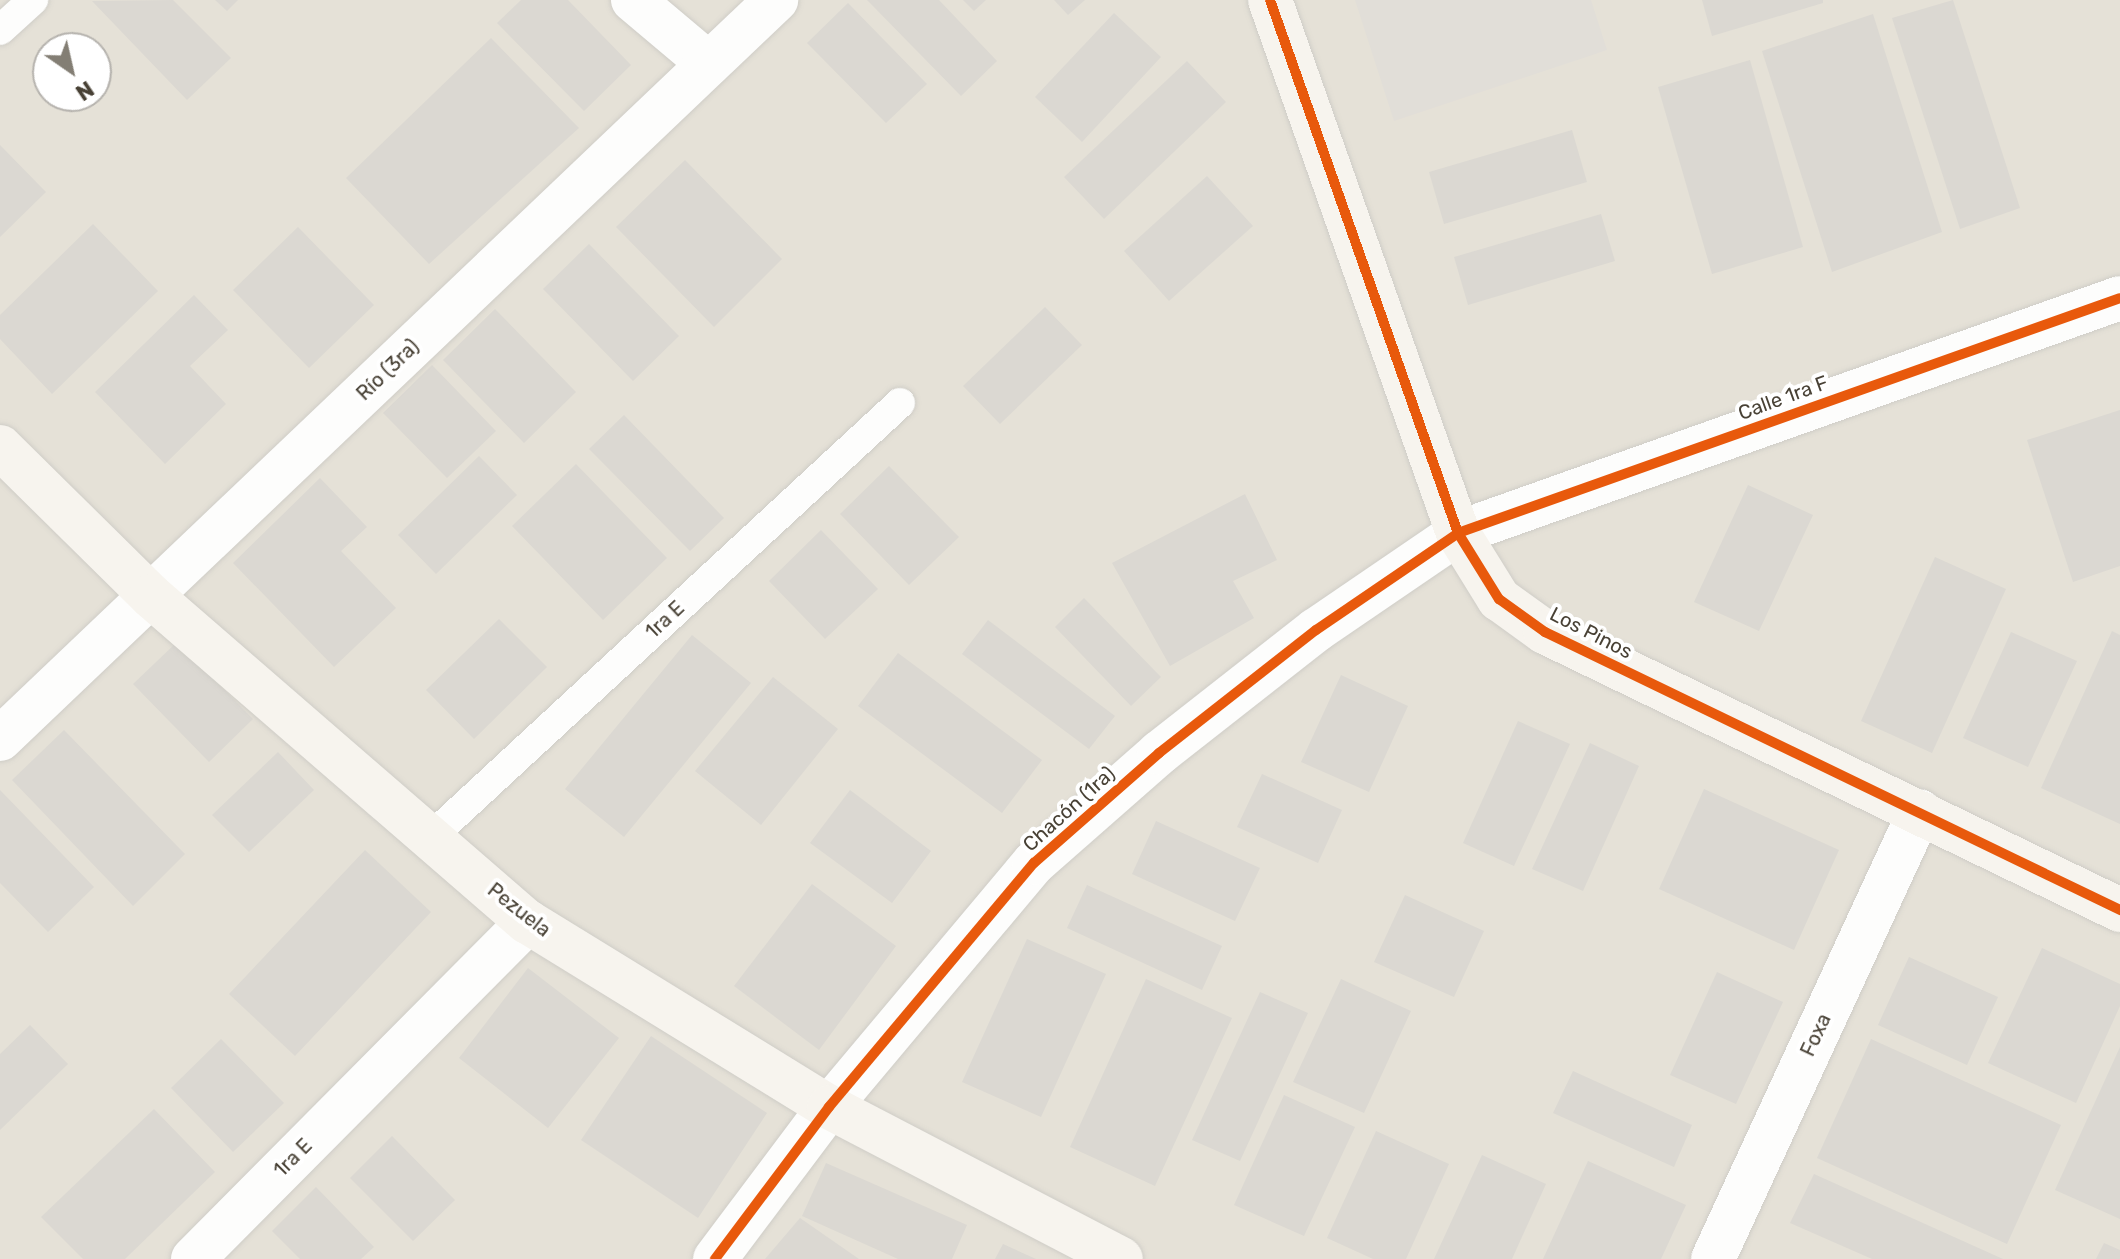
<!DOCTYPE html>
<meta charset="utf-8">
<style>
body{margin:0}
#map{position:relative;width:2120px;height:1259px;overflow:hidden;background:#f1efea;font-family:Rubik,sans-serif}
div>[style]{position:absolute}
.residential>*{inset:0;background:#e5e1d7}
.industrial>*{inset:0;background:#e1ded8}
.building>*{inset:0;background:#dbd8d2}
.roads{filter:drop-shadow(0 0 2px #cfcdc7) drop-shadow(0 0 2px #cfcdc7)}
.lane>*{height:30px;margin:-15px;padding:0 15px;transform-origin:15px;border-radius:15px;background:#fdfdfc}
.street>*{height:44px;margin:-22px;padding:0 22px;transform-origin:22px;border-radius:22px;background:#fdfdfc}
.secondary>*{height:44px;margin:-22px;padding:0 22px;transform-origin:22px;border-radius:22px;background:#f7f4ee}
.cycleway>*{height:10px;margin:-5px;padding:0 5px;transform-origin:5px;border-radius:5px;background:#e8590c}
span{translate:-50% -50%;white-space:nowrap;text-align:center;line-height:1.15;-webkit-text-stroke:8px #fff;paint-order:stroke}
.street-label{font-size:20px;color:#484135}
.north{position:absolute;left:32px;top:32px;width:80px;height:80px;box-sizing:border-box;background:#fff;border:2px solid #b6b3ae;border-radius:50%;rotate:146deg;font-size:22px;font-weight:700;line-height:32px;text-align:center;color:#484135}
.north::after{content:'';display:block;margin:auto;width:28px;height:36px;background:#837e74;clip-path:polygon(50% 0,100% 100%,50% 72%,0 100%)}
</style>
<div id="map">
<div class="residential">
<i style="clip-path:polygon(evenodd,0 0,2120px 0,2120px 1259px,0 1259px,0 0,48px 48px,96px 48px,96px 96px,48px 96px,48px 48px)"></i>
</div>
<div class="industrial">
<i style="clip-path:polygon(1355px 0,1591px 0,1607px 50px,1394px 121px)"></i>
</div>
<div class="building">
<i style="clip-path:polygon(173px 0,231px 58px,187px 100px,92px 1px)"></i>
<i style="clip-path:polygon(215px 0,238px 0,227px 11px)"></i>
<i style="clip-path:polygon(521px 0,568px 0,631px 65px,584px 111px,497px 23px)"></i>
<i style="clip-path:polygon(867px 0,939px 0,997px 61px,961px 96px)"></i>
<i style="clip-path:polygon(963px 0,986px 0,974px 11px)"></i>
<i style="clip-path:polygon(1054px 0,1085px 0,1068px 15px)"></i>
<i style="clip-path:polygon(1702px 0,1823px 0,1823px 3px,1712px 36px)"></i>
<i style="clip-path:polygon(1953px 0,2020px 208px,1960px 229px,1892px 18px)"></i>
<i style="clip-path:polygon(848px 3px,927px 84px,886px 123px,807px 43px)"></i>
<i style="clip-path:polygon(1114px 13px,1161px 57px,1082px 142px,1035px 97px)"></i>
<i style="clip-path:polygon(1873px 14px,1942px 232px,1832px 272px,1762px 51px)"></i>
<i style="clip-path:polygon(491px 38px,579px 128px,429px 264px,346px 178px)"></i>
<i style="clip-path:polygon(1750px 60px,1803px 247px,1712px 274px,1658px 87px)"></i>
<i style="clip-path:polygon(1187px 61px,1226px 102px,1104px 219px,1064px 177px)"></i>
<i style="clip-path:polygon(1572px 130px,1587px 182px,1444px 224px,1429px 172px)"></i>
<i style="clip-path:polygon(0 145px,46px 192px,0 237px)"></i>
<i style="clip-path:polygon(685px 160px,782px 259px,714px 327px,616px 227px)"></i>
<i style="clip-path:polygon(1207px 176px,1253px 226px,1169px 301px,1124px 251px)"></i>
<i style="clip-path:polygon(1601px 214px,1615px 261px,1468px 305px,1454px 257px)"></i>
<i style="clip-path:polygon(93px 224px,158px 291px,52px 394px,0 339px,0 315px)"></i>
<i style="clip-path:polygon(298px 227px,374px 305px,309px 368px,233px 290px)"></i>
<i style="clip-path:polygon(589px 244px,679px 336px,633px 381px,543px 289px)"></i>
<i style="clip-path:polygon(194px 295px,228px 330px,190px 366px,226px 404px,165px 464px,95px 392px)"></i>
<i style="clip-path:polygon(1045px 307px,1082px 345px,1000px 424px,963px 386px)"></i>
<i style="clip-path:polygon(495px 309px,576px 392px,524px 443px,443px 360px)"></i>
<i style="clip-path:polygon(432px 365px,496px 431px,447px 478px,383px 413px)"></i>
<i style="clip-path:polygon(2120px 410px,2120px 566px,2073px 582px,2027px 440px)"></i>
<i style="clip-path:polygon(624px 415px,724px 518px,690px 551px,589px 449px)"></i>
<i style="clip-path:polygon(479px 456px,517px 495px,436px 574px,398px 535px)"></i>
<i style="clip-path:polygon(576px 464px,667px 558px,603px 620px,512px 526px)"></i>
<i style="clip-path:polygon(889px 466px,959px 537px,909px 585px,840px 514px)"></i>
<i style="clip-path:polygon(320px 478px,367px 527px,341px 551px,396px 608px,334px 667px,233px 563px)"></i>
<i style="clip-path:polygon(1748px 485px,1813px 515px,1759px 631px,1694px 602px)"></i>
<i style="clip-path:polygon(1245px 494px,1277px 560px,1233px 581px,1254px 618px,1170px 666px,1112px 563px)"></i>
<i style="clip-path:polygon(821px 530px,878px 589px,825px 639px,769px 581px)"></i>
<i style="clip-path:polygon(1935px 557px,2006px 589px,1932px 753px,1861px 721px)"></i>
<i style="clip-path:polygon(1084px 598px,1161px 677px,1131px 706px,1055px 627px)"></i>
<i style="clip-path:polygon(499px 619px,547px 667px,474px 739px,426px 690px)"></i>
<i style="clip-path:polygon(988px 620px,1115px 716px,1089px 749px,962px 654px)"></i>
<i style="clip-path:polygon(2112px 631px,2120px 635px,2120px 824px,2041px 788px)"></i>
<i style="clip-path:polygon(2011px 632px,2077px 661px,2028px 767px,1963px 738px)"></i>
<i style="clip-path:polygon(692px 635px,751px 683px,624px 837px,565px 789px)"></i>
<i style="clip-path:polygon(177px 642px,253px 719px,209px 762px,133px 684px)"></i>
<i style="clip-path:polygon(898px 653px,1042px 760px,1002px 813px,858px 706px)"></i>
<i style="clip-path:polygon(1341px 675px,1408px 706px,1369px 792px,1301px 762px)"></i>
<i style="clip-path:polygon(773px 677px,838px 729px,761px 825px,695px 771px)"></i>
<i style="clip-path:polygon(1518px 721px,1570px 744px,1514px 866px,1463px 843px)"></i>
<i style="clip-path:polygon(64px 730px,185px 854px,133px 906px,12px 780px)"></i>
<i style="clip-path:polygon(1590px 743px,1639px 766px,1583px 891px,1532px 869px)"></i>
<i style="clip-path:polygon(278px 752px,314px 790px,249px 852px,212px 815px)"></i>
<i style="clip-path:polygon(1262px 774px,1342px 810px,1318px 863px,1237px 827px)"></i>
<i style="clip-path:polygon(1704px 789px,1839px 850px,1794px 950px,1659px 889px)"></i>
<i style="clip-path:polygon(0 790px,94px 887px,48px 932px,0 883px)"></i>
<i style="clip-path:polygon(850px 790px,931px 851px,892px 903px,810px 843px)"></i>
<i style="clip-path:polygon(1156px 821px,1260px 868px,1235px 921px,1132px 874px)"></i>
<i style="clip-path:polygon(365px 850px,431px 912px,295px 1056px,229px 994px)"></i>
<i style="clip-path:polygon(812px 884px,896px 946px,819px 1050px,734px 986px)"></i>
<i style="clip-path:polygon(1087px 885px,1222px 946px,1202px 990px,1067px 928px)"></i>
<i style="clip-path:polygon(1405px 895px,1484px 931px,1454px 997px,1374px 962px)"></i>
<i style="clip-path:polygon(1027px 939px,1106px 974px,1041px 1117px,962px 1082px)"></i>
<i style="clip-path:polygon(2042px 948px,2120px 984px,2120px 1006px,2076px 1103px,1988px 1063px)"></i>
<i style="clip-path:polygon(1909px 957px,1998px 997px,1967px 1065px,1878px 1025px)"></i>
<i style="clip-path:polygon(528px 968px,619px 1038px,548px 1128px,459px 1058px)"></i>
<i style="clip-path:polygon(1717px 972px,1783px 1002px,1736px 1104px,1670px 1075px)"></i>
<i style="clip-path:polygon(1146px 979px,1232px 1018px,1155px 1186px,1070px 1147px)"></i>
<i style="clip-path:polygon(1341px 979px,1411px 1011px,1364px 1113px,1293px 1082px)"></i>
<i style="clip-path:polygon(1260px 992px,1308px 1013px,1240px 1161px,1192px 1140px)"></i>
<i style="clip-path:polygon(30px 1025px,68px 1064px,0 1130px,0 1054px)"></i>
<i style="clip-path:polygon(651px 1036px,767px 1113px,698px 1218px,581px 1140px)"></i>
<i style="clip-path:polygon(221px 1039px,284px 1103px,233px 1152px,171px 1088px)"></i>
<i style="clip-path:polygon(1871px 1039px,2061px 1125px,2007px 1244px,1817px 1158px)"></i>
<i style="clip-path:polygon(2120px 1047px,2120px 1219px,2055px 1190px)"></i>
<i style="clip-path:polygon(1573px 1071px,1692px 1125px,1674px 1167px,1553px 1113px)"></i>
<i style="clip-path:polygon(1284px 1095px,1355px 1127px,1304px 1236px,1234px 1205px)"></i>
<i style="clip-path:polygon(154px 1109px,215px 1172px,125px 1259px,83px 1259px,41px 1217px)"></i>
<i style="clip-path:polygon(1376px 1131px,1449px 1164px,1406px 1259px,1373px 1259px,1327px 1238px)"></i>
<i style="clip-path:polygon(392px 1136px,455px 1200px,413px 1241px,350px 1178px)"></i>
<i style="clip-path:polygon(1482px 1155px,1546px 1184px,1512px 1259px,1434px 1259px)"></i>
<i style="clip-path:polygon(1588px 1161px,1686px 1205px,1661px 1259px,1543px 1259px)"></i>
<i style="clip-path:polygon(826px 1163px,967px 1225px,952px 1259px,898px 1259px,802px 1216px)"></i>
<i style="clip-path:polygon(1814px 1174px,2003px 1259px,1872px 1259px,1790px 1223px)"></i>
<i style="clip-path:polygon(316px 1187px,374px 1247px,361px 1259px,300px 1259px,272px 1231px)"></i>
<i style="clip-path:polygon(800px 1218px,859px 1259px,765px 1259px)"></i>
<i style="clip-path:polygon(2104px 1243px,2120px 1250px,2120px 1259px,2096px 1259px)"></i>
<i style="clip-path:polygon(1003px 1244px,1036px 1259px,995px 1259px)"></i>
</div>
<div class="roads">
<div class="lane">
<i style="left:0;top:30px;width:45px;rotate:-42.3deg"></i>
<i style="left:431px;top:837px;width:639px;rotate:-42.78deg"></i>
</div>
<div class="street">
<i style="left:633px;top:0;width:99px;rotate:40.1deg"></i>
<i style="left:0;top:739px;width:1072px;rotate:-43.6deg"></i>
<i style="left:193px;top:1259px;width:475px;rotate:-45.2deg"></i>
<i style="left:715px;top:1259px;width:190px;rotate:-53.1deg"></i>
<i style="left:829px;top:1107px;width:319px;rotate:-50deg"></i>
<i style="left:1034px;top:863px;width:167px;rotate:-41.3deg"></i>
<i style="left:1159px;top:753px;width:199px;rotate:-38.1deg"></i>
<i style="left:1316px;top:630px;width:172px;rotate:-34.3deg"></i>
<i style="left:1458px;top:533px;width:702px;rotate:-19.54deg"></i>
<i style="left:1713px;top:1259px;width:493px;rotate:-65.2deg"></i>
</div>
<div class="secondary">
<i style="left:1270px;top:0;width:565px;rotate:70.57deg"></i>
<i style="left:1458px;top:533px;width:78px;rotate:58.2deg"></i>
<i style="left:1499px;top:599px;width:57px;rotate:35.7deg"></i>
<i style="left:1545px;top:632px;width:639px;rotate:25.8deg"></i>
<i style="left:0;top:447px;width:212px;rotate:44.6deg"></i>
<i style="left:151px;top:596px;width:498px;rotate:40.9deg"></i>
<i style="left:528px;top:922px;width:353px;rotate:31.6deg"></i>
<i style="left:829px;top:1107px;width:329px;rotate:27.5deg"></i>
</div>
</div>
<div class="cycleway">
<i style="left:1270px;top:0;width:565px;rotate:70.57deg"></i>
<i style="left:1458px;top:533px;width:78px;rotate:58.2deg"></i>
<i style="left:1499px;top:599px;width:57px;rotate:35.7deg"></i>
<i style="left:1545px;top:632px;width:639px;rotate:25.8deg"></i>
<i style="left:715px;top:1259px;width:190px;rotate:-53.1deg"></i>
<i style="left:829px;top:1107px;width:319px;rotate:-50deg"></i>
<i style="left:1034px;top:863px;width:167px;rotate:-41.3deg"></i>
<i style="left:1159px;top:753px;width:199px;rotate:-38.1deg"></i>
<i style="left:1316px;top:630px;width:172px;rotate:-34.3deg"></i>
<i style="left:1458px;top:533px;width:702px;rotate:-19.54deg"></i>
</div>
<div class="street-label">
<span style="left:388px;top:370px;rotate:-44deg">Río (3ra)</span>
<span style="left:1783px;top:398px;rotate:-20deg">Calle 1ra F</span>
<span style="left:665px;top:620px;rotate:-43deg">1ra E</span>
<span style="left:1591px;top:633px;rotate:27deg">Los Pinos</span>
<span style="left:1069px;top:809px;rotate:-42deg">Chacón (1ra)</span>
<span style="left:519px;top:910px;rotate:38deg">Pezuela</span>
<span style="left:1816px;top:1035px;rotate:-65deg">Foxa</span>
<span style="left:293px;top:1158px;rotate:-45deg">1ra E</span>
</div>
<div class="north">N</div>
</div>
